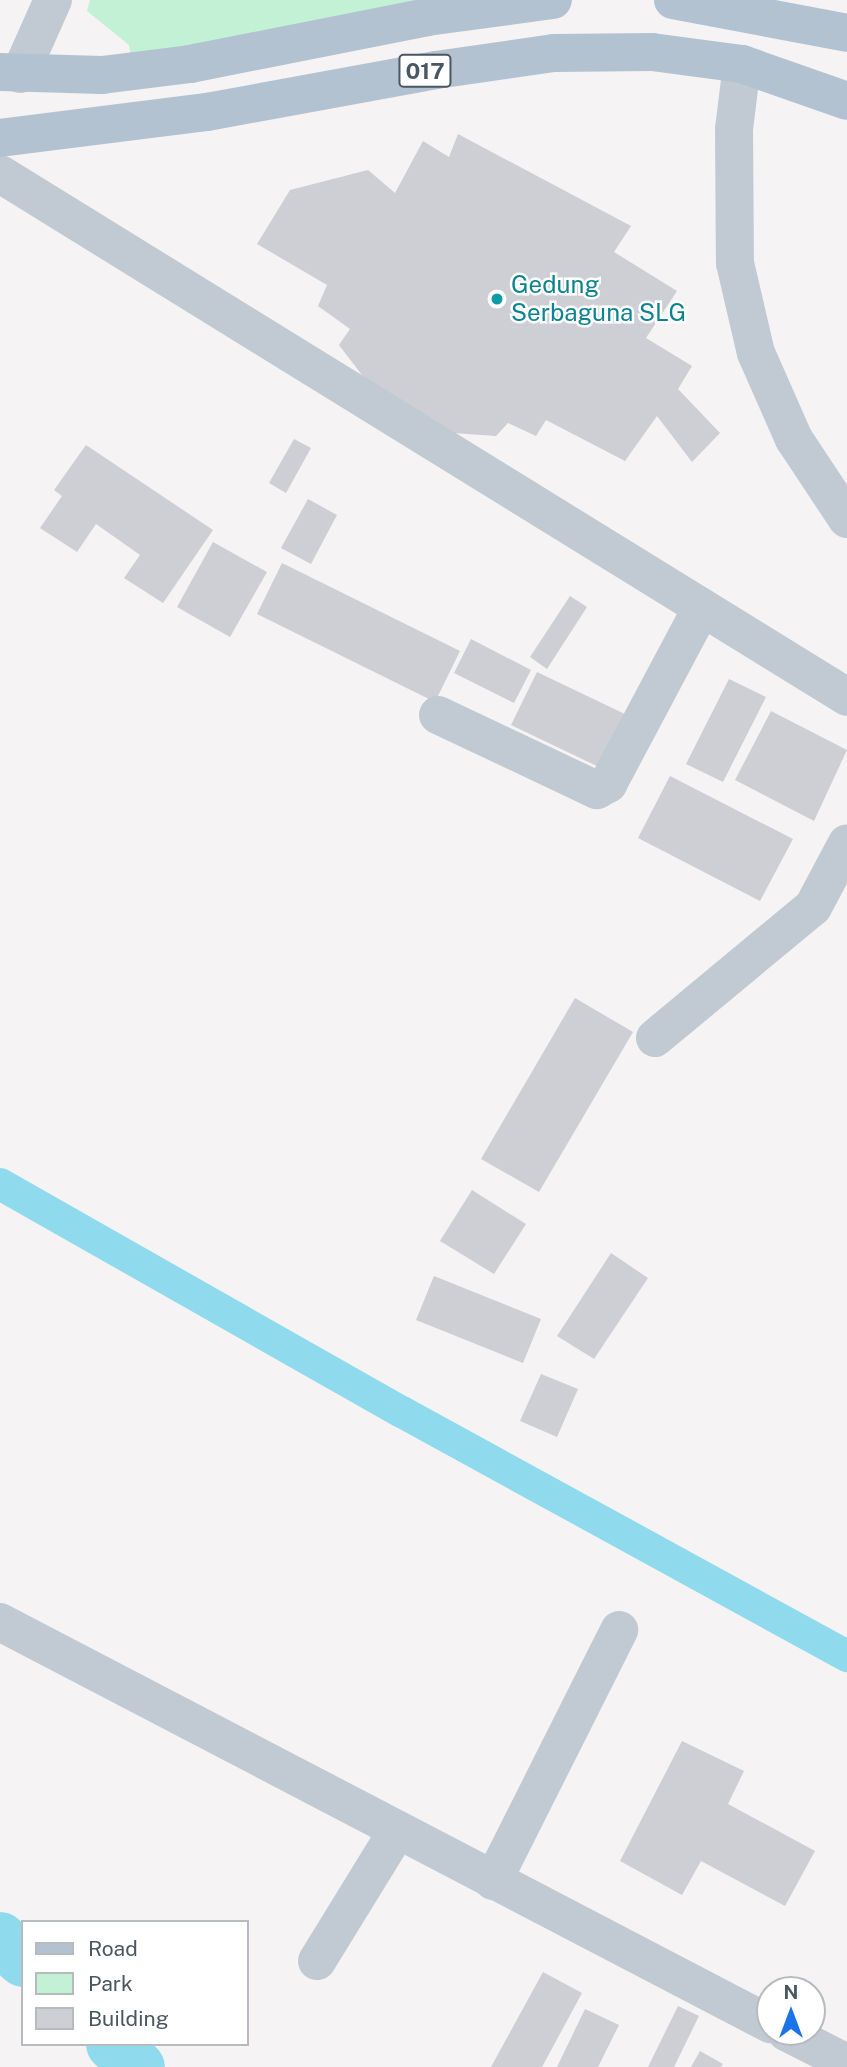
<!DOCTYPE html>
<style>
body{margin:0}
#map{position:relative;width:847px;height:2067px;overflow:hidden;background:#f5f3f3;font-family:"Public Sans",sans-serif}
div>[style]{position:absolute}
.green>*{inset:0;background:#c3f1d5}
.canal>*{height:32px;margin:-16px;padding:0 16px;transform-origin:16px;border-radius:16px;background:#90daee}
.river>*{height:54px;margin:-27px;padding:0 27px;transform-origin:27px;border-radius:27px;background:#90daee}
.building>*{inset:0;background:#cdcfd5}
.minor>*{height:38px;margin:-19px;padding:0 19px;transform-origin:19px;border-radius:19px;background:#c1cad2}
.major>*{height:38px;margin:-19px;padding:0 19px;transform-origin:19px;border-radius:19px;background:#b3c2d1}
.dots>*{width:19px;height:19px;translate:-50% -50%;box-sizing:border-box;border:4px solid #fff;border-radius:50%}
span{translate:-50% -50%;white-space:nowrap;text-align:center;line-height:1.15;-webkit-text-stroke:5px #fff;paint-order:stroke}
.shield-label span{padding:2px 5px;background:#fff;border:2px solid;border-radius:5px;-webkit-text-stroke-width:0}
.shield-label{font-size:23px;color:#4a5661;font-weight:700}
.culture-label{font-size:24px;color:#0d838f}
.left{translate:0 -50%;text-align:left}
.legend{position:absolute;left:21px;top:1920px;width:228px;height:126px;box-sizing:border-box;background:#fff;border:2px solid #b7bbc0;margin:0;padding:9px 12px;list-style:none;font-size:21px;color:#4a5661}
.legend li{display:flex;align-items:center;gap:14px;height:35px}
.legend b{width:35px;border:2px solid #b7bbc0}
.north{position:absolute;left:756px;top:1976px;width:70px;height:70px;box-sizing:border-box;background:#fff;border:2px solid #b7bbc0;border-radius:50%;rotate:0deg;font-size:19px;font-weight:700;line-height:28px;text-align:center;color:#4a5661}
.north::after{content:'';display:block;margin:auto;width:24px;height:32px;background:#1a73e8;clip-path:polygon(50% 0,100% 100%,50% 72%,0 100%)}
</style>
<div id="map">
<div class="green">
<i style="clip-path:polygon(90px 0,448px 0,131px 56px,129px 45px,87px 11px)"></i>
</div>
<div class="canal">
<i style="left:0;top:1184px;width:462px;rotate:29.6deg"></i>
<i style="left:402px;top:1412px;width:508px;rotate:28.74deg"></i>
</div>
<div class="river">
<i style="left:0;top:1939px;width:31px;rotate:42deg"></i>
<i style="left:113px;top:2044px;width:34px;rotate:43deg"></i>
</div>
<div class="building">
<i style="clip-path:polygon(458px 134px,631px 226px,614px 252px,677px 291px,646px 338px,692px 366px,678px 389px,720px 433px,692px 462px,657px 416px,625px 461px,546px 420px,536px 436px,508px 423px,496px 436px,453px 433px,368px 383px,339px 345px,350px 329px,318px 306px,327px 285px,257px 244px,290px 190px,368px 170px,395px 193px,423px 141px,449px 157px)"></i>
<i style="clip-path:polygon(294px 439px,311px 448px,286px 493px,269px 483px)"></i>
<i style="clip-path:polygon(86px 445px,213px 530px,163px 603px,124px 578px,140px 555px,96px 524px,77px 552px,40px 528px,62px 496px,54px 490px)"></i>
<i style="clip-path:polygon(308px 499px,337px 515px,311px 564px,281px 548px)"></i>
<i style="clip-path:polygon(213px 542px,267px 572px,230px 637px,177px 607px)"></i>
<i style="clip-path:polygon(282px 563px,460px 651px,435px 702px,257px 614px)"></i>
<i style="clip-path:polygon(570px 596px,587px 607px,547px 669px,530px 657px)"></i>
<i style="clip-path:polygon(471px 639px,531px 670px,514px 703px,454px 673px)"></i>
<i style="clip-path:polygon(537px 672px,629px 716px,603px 769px,511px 725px)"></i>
<i style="clip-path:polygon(729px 679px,766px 697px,723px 782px,686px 764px)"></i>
<i style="clip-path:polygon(771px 711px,847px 750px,814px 821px,735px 780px)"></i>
<i style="clip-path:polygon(670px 776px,793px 839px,760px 901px,638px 838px)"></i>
<i style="clip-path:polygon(575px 998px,633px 1032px,539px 1192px,481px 1159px)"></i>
<i style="clip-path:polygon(472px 1190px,526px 1224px,494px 1274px,440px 1241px)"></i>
<i style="clip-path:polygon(611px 1253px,648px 1278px,594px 1359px,557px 1336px)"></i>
<i style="clip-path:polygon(434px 1276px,541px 1319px,523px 1363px,416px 1320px)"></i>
<i style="clip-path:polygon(541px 1374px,578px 1389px,557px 1437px,520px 1421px)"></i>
<i style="clip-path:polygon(682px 1741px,744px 1771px,728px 1804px,815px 1851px,785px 1906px,701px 1861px,682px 1895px,620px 1861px)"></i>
<i style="clip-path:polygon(543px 1972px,582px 1993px,542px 2067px,491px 2067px)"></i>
<i style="clip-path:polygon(678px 2006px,699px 2016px,674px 2067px,648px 2067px)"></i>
<i style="clip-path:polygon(585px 2009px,619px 2025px,598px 2067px,557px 2067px)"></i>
<i style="clip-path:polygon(700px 2051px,723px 2064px,721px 2067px,691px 2067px)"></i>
</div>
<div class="minor">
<i style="left:742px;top:64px;width:65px;rotate:97deg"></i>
<i style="left:734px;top:129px;width:134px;rotate:89.6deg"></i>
<i style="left:735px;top:263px;width:92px;rotate:76.9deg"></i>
<i style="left:756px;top:353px;width:94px;rotate:66.2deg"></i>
<i style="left:794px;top:439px;width:96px;rotate:56.5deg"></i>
<i style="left:20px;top:74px;width:81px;rotate:-66deg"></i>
<i style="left:0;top:174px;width:995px;rotate:31.69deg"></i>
<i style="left:438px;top:715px;width:176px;rotate:25.3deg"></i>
<i style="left:597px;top:790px;width:13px;rotate:-29deg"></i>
<i style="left:608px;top:784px;width:200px;rotate:-62deg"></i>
<i style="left:655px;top:1038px;width:205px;rotate:-39.7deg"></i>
<i style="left:813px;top:907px;width:72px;rotate:-62deg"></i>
<i style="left:0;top:1622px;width:869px;rotate:27.57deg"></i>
<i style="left:493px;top:1881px;width:281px;rotate:-63.3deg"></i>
<i style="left:317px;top:1961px;width:153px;rotate:-58.4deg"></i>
<i style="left:786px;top:2032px;width:68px;rotate:26.9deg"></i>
</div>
<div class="major">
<i style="left:673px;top:0;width:177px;rotate:10.7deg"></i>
<i style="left:0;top:72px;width:102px;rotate:1.7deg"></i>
<i style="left:102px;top:75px;width:89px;rotate:-7.1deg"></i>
<i style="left:190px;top:64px;width:242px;rotate:-11.2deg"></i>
<i style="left:427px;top:17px;width:127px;rotate:-7.7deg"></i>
<i style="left:0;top:138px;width:209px;rotate:-7.2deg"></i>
<i style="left:207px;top:112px;width:233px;rotate:-10.4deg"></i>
<i style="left:436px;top:70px;width:119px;rotate:-8.2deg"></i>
<i style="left:554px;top:53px;width:98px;rotate:-0.6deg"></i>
<i style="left:652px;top:52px;width:91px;rotate:7.6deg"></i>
<i style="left:742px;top:64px;width:111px;rotate:19.4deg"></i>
</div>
<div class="dots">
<i style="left:497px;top:299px;background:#0f9aa8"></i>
</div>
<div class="shield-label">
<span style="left:425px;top:71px">017</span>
</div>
<div class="culture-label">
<span class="left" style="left:511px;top:299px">Gedung<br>Serbaguna SLG</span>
</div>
<ul class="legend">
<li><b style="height:9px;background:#b3c2d1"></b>Road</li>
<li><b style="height:19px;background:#c3f1d5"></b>Park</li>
<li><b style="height:19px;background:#cdcfd5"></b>Building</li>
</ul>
<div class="north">N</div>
</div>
